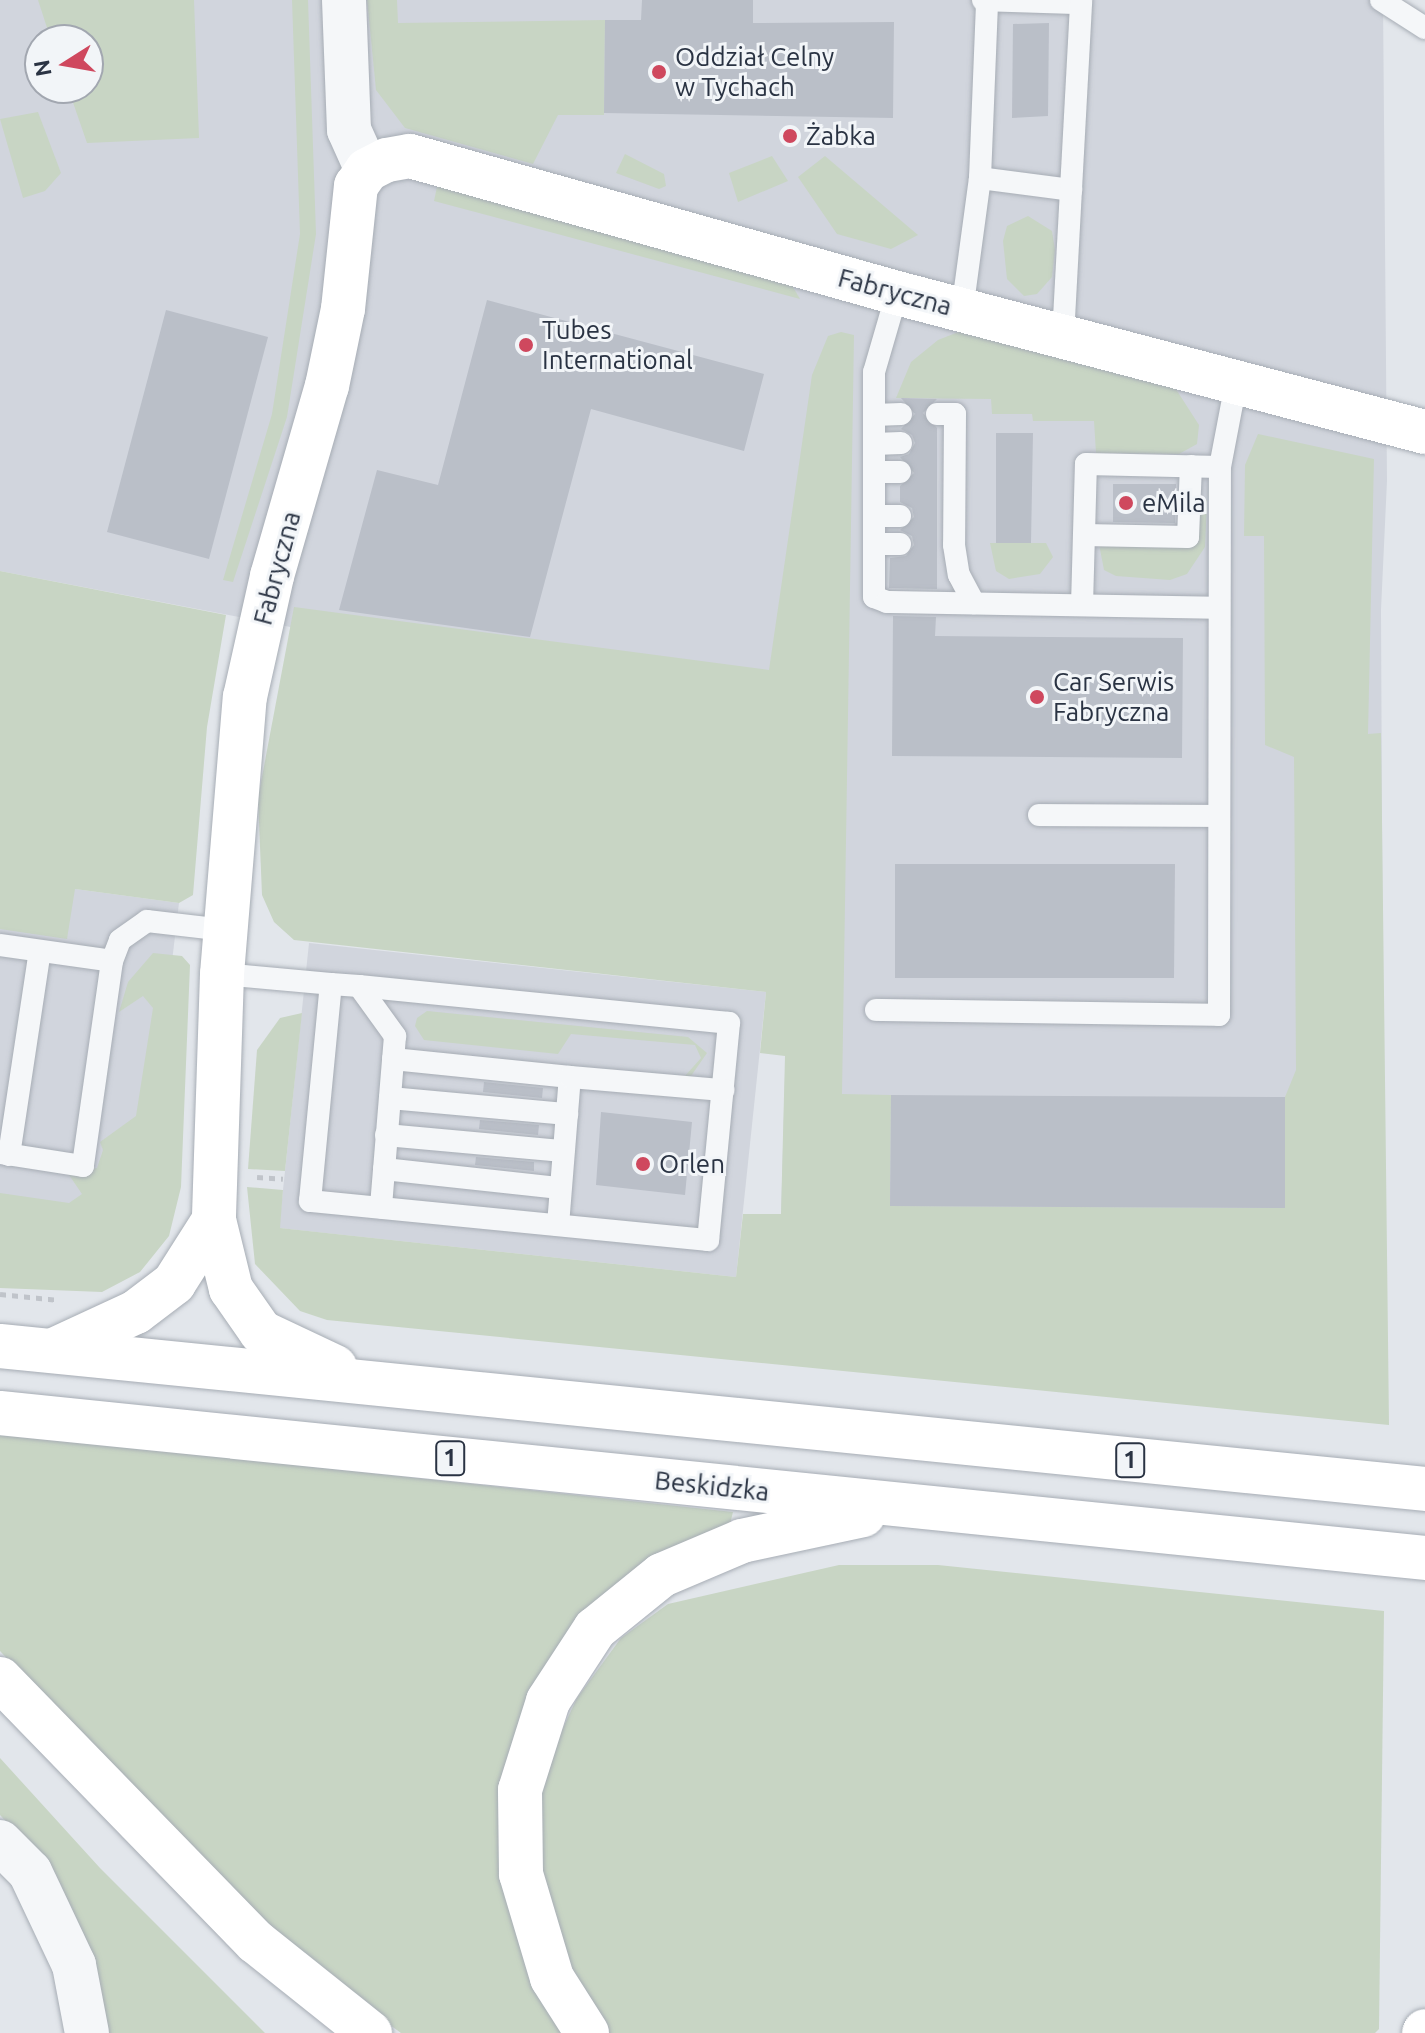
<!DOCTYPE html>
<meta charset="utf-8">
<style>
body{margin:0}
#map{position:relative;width:1425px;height:2033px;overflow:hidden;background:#e2e6eb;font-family:Ubuntu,sans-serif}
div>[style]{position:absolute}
.built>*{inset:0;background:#d1d5dd}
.green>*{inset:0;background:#c8d5c4}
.building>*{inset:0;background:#babfc8}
.path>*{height:5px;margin-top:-2.5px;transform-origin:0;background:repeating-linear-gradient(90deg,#c0c4ca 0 6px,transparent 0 12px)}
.roads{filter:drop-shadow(0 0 2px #a7adb5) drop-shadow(0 0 2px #a7adb5)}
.service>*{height:22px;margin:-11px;padding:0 11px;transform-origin:11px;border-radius:11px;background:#f5f7f9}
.minor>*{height:44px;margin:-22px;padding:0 22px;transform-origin:22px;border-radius:22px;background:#f5f7f9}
.secondary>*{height:44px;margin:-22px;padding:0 22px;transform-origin:22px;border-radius:22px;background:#fff}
.primary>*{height:44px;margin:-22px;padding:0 22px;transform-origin:22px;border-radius:22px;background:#fff}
.dots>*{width:22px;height:22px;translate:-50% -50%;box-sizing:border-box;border:4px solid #f2f5f8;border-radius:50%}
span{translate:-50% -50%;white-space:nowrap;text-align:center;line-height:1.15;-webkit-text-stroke:6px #f2f5f8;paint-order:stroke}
.shield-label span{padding:2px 6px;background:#f2f5f8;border:2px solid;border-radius:6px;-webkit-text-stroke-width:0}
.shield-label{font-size:24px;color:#2a3343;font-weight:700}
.poi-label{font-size:26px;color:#2a3343}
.left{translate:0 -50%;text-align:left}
.street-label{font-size:26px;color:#2a3343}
.north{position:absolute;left:24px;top:24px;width:80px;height:80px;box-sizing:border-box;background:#f2f5f8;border:2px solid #a2a7b0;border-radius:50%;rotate:259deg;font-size:22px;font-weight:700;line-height:32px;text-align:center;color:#2a3343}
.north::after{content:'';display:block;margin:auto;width:28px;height:36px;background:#cf485e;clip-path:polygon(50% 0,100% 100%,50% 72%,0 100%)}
</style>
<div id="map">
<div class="built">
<i style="clip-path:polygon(evenodd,0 0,1383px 0,1387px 481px,1381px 610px,1384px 1250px,780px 1252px,795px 724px,0 571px,0 0,40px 40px,88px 40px,88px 88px,40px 88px,40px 40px)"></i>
<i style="clip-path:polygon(75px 889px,179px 903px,147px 1170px,78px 1222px,0 1213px,0 929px)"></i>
<i style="clip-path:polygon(309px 943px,766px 992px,736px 1277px,279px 1228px)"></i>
</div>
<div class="green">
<i style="clip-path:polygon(38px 0,194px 0,199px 138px,87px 143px,68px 88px,88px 88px,88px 40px,51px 40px)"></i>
<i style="clip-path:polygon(292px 0,308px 0,316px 234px,287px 417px,233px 582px,223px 580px,272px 414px,300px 234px)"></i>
<i style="clip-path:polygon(367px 0,397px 0,398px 23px,605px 20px,604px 115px,558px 115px,533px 164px,405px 128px,376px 90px)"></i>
<i style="clip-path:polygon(38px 112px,61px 173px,45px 191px,23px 198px,0 119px)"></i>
<i style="clip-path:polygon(625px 154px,664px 174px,666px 186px,659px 189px,616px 173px)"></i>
<i style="clip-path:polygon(772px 156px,788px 181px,738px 202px,729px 173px)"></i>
<i style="clip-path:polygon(825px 156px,918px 235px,891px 249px,837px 234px,798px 177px)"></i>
<i style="clip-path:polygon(448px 185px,790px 282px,800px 299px,434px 201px,437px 187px)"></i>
<i style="clip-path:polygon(1028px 216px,1052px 231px,1055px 250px,1052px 277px,1037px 294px,1024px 296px,1007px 279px,1003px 241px,1007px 226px)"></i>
<i style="clip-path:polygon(971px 327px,1172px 383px,1199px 425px,1197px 444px,1179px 454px,1096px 453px,1094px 421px,1033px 421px,1032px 414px,992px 414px,991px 399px,896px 398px,911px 362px,938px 340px)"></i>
<i style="clip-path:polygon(841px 332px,854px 335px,842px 1094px,891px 1095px,890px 1206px,1284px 1208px,1285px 1097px,1296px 1070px,1294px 757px,1265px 745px,1264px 536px,1244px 536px,1245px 465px,1258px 434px,1374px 459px,1368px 734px,1381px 733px,1389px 1425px,327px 1320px,300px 1311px,255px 1264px,247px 1187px,283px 1190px,280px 1228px,736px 1277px,743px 1214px,781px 1214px,785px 1056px,760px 1053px,766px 992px,294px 940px,274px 922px,262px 895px,258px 798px,294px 607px,769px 670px,812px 375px,828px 336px)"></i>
<i style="clip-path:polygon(1207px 500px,1205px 547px,1187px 574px,1170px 580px,1116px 576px,1104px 570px,1099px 544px,1193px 541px,1195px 502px)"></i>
<i style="clip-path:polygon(990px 543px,1046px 543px,1053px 557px,1040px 574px,1009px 579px,996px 571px)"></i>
<i style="clip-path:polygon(0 571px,226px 615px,207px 727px,193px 895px,179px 903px,75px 889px,67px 939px,0 929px)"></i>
<i style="clip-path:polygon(153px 953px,182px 956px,190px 965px,181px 1187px,169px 1236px,140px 1272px,102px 1292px,0 1288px,0 1193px,69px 1203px,82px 1194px,67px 1172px,97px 1168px,103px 1150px,100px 1142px,136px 1116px,153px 1008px,143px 996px,119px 1012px,128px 982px)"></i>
<i style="clip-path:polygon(427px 1011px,688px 1037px,707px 1053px,691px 1076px,685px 1076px,701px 1058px,695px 1045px,571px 1034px,558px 1054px,424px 1040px,415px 1026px,417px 1018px)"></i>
<i style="clip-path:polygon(302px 1013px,285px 1171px,248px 1169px,257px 1050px,280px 1018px)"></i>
<i style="clip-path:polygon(0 1433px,733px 1512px,730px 1524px,587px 1618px,507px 1884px,542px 2004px,564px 2033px,401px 2033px,338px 1987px,189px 1851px,0 1651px)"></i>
<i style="clip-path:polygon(839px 1565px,938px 1565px,1384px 1611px,1379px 2029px,1375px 2033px,606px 2033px,561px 1959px,539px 1871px,538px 1802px,548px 1760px,577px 1698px,621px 1638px,668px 1604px)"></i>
<i style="clip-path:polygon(0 1758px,100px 1868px,265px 2033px,109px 2033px,91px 1950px,56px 1875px,0 1815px)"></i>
</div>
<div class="building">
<i style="clip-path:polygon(642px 0,753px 0,753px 23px,894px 22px,893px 118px,604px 113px,605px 20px,641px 20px)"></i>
<i style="clip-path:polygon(1049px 23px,1048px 116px,1012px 118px,1013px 24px)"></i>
<i style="clip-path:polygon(487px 300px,764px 374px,744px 451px,591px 409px,530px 637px,339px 610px,377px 470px,438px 485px)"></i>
<i style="clip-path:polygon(166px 310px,268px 337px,209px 559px,107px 532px)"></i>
<i style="clip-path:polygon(901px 398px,937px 399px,923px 413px,937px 428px,937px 589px,889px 588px,890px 558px,906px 556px,914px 545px,912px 536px,900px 530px,914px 517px,912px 508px,900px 502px,900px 486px,914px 473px,900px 457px,909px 454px,915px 443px,912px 435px,901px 429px,915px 414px)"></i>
<i style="clip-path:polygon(996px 433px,1033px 433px,1031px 543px,996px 543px)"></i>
<i style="clip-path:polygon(1113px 484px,1176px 484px,1175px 523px,1113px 522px)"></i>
<i style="clip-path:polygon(893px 616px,936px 617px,935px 636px,1183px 638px,1182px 758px,892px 756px)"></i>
<i style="clip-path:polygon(895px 864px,1175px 864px,1174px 978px,895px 978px)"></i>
<i style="clip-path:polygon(484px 1082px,543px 1088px,542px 1098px,483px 1092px)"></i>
<i style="clip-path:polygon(891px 1095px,1285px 1097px,1285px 1208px,890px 1206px)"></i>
<i style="clip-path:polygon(601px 1112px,692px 1122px,685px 1195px,596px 1185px)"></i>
<i style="clip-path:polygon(480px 1120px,539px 1125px,538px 1135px,479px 1129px)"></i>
<i style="clip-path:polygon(476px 1157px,534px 1162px,534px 1171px,475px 1165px)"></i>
</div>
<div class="path">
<i style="left:257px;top:1177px;width:26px;rotate:4deg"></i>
<i style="left:0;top:1294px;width:59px;rotate:5.8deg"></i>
</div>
<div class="roads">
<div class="service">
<i style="left:983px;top:0;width:97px;rotate:1.8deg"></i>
<i style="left:1381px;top:0;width:52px;rotate:32.5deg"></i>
<i style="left:980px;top:178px;width:92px;rotate:7.5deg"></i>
<i style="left:897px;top:293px;width:82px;rotate:106.2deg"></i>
<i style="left:874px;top:372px;width:225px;rotate:90deg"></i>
<i style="left:874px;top:597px;width:14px;rotate:21deg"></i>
<i style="left:887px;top:602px;width:331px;rotate:1deg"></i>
<i style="left:962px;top:311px;width:134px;rotate:-82.3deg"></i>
<i style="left:980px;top:178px;width:178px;rotate:-87.7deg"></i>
<i style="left:1063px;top:337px;width:337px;rotate:-86.9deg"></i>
<i style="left:937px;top:414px;width:18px"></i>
<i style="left:955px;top:414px;width:131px;rotate:90.4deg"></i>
<i style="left:954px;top:545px;width:30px;rotate:81deg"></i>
<i style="left:959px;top:575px;width:32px;rotate:62deg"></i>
<i style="left:874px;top:415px;width:27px;rotate:-2deg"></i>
<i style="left:874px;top:444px;width:27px;rotate:-2deg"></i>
<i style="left:874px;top:472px;width:26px"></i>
<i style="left:874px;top:516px;width:26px"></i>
<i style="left:1084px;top:535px;width:104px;rotate:1.1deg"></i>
<i style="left:1188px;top:537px;width:71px;rotate:-87.6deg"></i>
<i style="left:874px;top:544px;width:26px"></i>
<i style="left:1082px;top:605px;width:141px;rotate:-88.4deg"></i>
<i style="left:1086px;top:464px;width:134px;rotate:1.3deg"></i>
<i style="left:1039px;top:815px;width:179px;rotate:0.3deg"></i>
<i style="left:0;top:945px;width:113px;rotate:8.1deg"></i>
<i style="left:112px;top:961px;width:207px;rotate:98.1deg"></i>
<i style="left:83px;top:1166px;width:84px;rotate:-171.1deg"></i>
<i style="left:112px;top:961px;width:22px;rotate:-69deg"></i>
<i style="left:120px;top:940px;width:33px;rotate:-35deg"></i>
<i style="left:147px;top:921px;width:79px;rotate:6.6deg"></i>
<i style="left:222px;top:974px;width:109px;rotate:5.2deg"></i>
<i style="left:331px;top:984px;width:28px;rotate:4deg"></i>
<i style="left:359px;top:986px;width:372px;rotate:5.7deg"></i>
<i style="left:729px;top:1023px;width:218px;rotate:95.5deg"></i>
<i style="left:708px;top:1240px;width:400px;rotate:-174.4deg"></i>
<i style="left:310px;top:1201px;width:218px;rotate:-84.5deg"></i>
<i style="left:359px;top:986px;width:62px;rotate:54.2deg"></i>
<i style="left:395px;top:1036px;width:172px;rotate:94.7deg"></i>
<i style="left:876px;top:1010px;width:343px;rotate:0.8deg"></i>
<i style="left:1219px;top:1015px;width:548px;rotate:-89.9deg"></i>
<i style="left:1220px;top:467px;width:86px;rotate:-79.2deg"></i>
<i style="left:393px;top:1059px;width:178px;rotate:5.8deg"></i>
<i style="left:390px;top:1098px;width:178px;rotate:5.2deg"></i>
<i style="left:386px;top:1135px;width:178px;rotate:5.2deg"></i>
<i style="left:9px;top:1155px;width:206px;rotate:-81.4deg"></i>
<i style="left:384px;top:1169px;width:177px;rotate:6.2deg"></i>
<i style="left:558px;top:1225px;width:148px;rotate:-85.4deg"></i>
<i style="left:570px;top:1077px;width:154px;rotate:4.9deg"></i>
</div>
<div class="minor">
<i style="left:344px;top:0;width:130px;rotate:87.8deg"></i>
<i style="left:349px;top:130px;width:44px;rotate:65.8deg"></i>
<i style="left:0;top:1842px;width:42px;rotate:45deg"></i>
<i style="left:30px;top:1872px;width:103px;rotate:64.7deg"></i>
<i style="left:74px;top:1965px;width:69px;rotate:79.2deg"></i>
</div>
<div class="secondary">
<i style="left:222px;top:974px;width:278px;rotate:-85.3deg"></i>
<i style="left:245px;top:697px;width:124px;rotate:-77.4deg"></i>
<i style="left:272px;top:576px;width:198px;rotate:-73.9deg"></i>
<i style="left:327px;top:386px;width:79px;rotate:-78.3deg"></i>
<i style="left:343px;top:309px;width:124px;rotate:-84deg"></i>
<i style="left:356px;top:186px;width:19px;rotate:-55deg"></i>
<i style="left:367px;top:170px;width:22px;rotate:-27deg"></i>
<i style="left:387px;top:160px;width:23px;rotate:-10deg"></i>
<i style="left:410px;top:156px;width:506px;rotate:15.71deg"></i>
<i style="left:897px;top:293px;width:546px;rotate:14.75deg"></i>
</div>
<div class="primary">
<i style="left:222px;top:974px;width:246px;rotate:91.9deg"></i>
<i style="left:214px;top:1220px;width:71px;rotate:76.2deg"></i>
<i style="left:231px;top:1289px;width:52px;rotate:55.1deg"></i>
<i style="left:261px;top:1332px;width:82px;rotate:25.3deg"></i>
<i style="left:0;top:1346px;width:1432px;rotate:5.73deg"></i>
<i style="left:54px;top:1350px;width:90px;rotate:-24.9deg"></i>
<i style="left:136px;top:1312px;width:48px;rotate:-37.3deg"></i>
<i style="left:174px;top:1283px;width:75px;rotate:-57.6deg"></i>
<i style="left:0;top:1413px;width:1432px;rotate:5.81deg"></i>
<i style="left:0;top:1679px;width:367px;rotate:45.8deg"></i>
<i style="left:256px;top:1942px;width:146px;rotate:38.6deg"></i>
<i style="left:587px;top:2033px;width:65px;rotate:-122.5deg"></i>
<i style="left:552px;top:1978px;width:109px;rotate:-106.6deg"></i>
<i style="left:521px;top:1874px;width:84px;rotate:-90.7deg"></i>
<i style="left:520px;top:1790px;width:93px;rotate:-72.5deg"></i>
<i style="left:548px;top:1701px;width:86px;rotate:-56.9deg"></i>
<i style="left:595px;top:1629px;width:86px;rotate:-38.9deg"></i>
<i style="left:662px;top:1575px;width:87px;rotate:-23deg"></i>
<i style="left:742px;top:1541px;width:124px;rotate:-12.1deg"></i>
<i style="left:1424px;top:2033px;width:2px;rotate:-63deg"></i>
</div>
</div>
<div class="dots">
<i style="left:659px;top:72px;background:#cf485e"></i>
<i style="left:790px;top:136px;background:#cf485e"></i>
<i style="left:526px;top:345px;background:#cf485e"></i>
<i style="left:1126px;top:503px;background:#cf485e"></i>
<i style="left:1037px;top:697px;background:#cf485e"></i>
<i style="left:643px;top:1164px;background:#cf485e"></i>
</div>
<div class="shield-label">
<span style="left:450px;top:1458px">1</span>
<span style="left:1130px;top:1460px">1</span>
</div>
<div class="poi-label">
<span class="left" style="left:675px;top:72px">Oddział Celny<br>w Tychach</span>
<span class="left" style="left:806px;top:136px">Żabka</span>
<span class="left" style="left:542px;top:345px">Tubes<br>International</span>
<span class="left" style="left:1142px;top:503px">eMila</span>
<span class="left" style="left:1053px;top:697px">Car Serwis<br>Fabryczna</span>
<span class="left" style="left:659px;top:1164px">Orlen</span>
</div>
<div class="street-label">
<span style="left:895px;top:292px;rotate:15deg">Fabryczna</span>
<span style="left:277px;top:568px;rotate:-75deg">Fabryczna</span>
<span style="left:712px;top:1486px;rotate:6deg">Beskidzka</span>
</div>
<div class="north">N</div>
</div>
